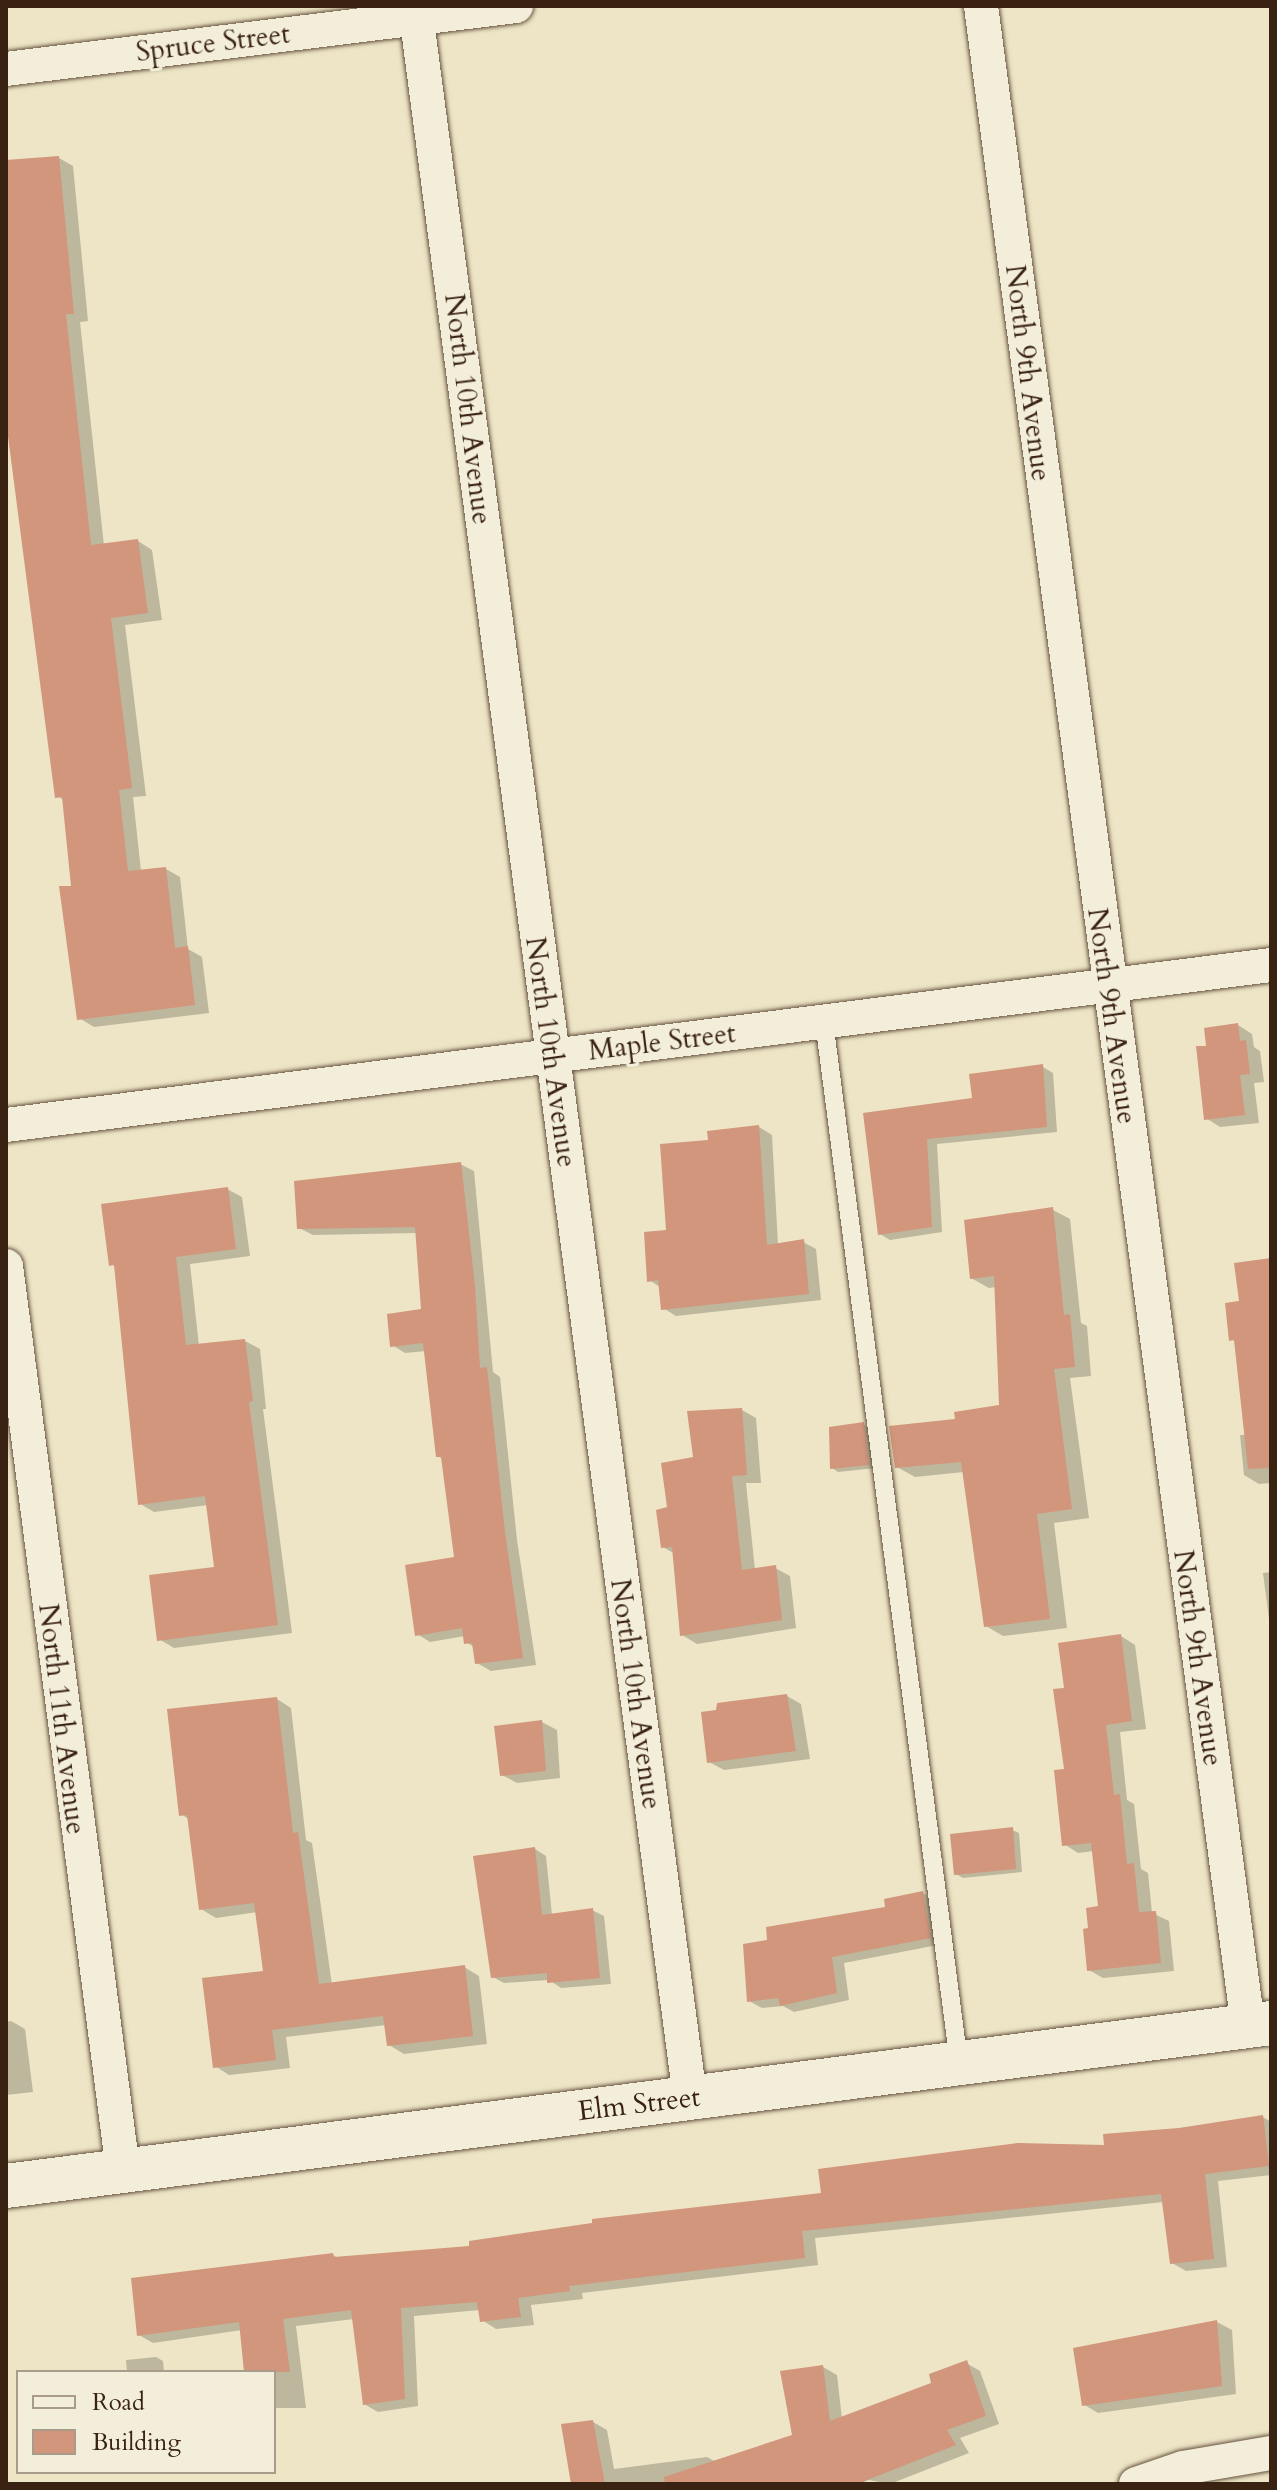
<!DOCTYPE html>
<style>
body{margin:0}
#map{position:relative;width:1277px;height:2490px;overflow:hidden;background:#ede5c6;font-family:Cardo,serif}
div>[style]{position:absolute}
.shadow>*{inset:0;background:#0003}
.building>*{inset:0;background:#d1967b}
.roads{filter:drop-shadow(0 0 2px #675340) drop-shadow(0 0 2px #675340)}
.lane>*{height:18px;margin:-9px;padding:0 9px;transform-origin:9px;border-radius:9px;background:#f3eeda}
.street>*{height:34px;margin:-17px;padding:0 17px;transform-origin:17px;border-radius:17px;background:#f3eeda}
.secondary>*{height:44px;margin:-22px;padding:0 22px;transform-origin:22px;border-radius:22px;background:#f3eeda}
span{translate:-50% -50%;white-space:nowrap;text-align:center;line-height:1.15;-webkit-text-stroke:6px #f3eeda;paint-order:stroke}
.street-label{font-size:28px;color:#3a2213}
.frame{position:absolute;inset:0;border:8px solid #3a2213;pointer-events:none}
.legend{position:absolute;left:16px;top:2370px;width:260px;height:104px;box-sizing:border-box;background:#f3eeda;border:2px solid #a99c8a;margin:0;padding:10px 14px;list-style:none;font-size:24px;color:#3a2213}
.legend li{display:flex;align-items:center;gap:16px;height:40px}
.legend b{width:40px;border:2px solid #a99c8a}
</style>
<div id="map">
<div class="shadow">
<i style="clip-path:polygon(59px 158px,73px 166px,88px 321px,80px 322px,104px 546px,138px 541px,152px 550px,162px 620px,125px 625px,146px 796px,133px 797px,141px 871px,166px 869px,180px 877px,188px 949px,202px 957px,209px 1013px,94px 1027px,79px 1018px,73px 887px,64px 800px,57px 796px,6px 403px,6px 162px)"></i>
<i style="clip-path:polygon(1238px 1025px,1252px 1034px,1254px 1047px,1260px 1051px,1264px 1082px,1254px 1083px,1259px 1123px,1220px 1127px,1206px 1118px)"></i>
<i style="clip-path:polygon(1043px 1067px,1053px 1073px,1057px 1132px,937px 1144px,942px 1232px,890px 1240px,880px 1234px,865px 1115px,974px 1100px)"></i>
<i style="clip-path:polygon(759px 1127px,772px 1135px,778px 1245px,803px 1242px,816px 1249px,821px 1300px,676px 1316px,663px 1308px,660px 1287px,649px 1280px,668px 1232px,710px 1142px)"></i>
<i style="clip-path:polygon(460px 1164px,474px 1171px,493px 1372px,500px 1377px,517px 1540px,536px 1665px,491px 1671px,477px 1663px,474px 1647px,466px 1642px,465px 1636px,430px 1642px,417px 1634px,456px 1559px,443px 1459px,438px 1456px,426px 1351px,405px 1353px,392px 1345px,423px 1311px,417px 1233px,313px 1235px,299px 1228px)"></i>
<i style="clip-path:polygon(227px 1189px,242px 1197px,250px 1256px,190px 1264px,199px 1346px,245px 1341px,260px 1349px,266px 1409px,263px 1409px,292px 1633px,174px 1648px,159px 1639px,217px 1568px,208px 1505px,154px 1512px,139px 1503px,116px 1267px,111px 1264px)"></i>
<i style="clip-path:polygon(1053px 1210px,1070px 1219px,1081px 1323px,1087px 1326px,1091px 1376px,1070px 1378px,1089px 1518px,1054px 1523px,1067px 1628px,1003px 1636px,986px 1626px,964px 1472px,915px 1477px,897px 1467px,957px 1421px,1002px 1407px,996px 1287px,989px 1288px,971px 1278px)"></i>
<i style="clip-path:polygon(1271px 1260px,1271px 1483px,1259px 1484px,1244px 1475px,1240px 1435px,1246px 1435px,1236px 1342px,1231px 1339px,1241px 1303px)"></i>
<i style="clip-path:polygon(742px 1410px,756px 1418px,761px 1483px,746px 1483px,755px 1570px,775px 1568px,790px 1576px,796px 1628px,697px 1644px,682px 1635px,675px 1554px,663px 1547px,669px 1509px,695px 1459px)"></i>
<i style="clip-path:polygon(863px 1424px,870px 1428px,876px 1468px,838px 1472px,832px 1468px)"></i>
<i style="clip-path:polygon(1271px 1572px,1271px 1634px,1263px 1573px)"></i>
<i style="clip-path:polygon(1121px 1636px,1135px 1645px,1146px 1729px,1120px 1732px,1127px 1800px,1134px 1804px,1141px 1869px,1148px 1873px,1152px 1913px,1169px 1921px,1174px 1971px,1103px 1978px,1089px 1970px,1090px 1930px,1100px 1908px,1094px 1851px,1078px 1853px,1064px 1844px,1066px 1690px)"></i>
<i style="clip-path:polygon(787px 1696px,801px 1704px,810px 1759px,724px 1770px,709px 1762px)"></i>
<i style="clip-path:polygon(277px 1699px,291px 1708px,306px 1840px,312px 1843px,332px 1985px,464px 1967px,479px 1976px,487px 2044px,404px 2054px,389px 2045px,386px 2025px,286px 2037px,290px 2068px,229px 2075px,215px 2066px,265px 1973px,257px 1912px,216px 1918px,201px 1909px,190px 1820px,181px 1814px)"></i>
<i style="clip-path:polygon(542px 1722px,557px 1730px,560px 1778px,517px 1783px,502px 1775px)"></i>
<i style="clip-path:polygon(1012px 1830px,1019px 1833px,1022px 1872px,963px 1878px,956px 1874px)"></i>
<i style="clip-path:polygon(535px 1849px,546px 1856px,552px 1915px,592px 1910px,604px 1916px,611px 1984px,561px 1988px,549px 1980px,504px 1983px,493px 1977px)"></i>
<i style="clip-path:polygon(923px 1893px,936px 1901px,943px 1944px,844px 1963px,849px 2000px,794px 2012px,783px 2006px,762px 2008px,749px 2001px,769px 1942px,887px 1908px)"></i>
<i style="clip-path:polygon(11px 2021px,25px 2029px,33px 2092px,6px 2095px,6px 2022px)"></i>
<i style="clip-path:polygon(1263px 2117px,1271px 2122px,1271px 2175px,1218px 2181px,1227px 2267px,1186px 2271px,1172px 2263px,1164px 2202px,815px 2238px,818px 2265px,582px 2293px,583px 2299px,531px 2305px,534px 2325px,496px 2329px,482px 2320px,480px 2310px,414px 2316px,418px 2406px,378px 2412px,364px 2404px,354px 2319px,296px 2326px,306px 2408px,274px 2408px,274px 2372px,246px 2372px,242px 2330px,153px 2343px,139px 2335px,333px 2255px,340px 2259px,472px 2248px,824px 2195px)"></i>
<i style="clip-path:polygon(1217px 2322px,1232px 2330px,1236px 2394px,1098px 2413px,1083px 2404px)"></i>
<i style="clip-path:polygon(156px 2357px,163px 2361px,164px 2372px,127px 2372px,126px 2360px)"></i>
<i style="clip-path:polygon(966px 2363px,980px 2371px,999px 2424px,960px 2438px,969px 2453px,890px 2484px,869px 2480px,858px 2484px,573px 2484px,593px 2422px,607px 2430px,614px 2469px,707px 2457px,716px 2462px,795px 2437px,823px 2367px,837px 2375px,842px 2419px,934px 2385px)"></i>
</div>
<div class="building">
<i style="clip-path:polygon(59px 156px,74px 314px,66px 314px,91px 545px,138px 539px,148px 613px,111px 618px,132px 788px,119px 790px,128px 871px,166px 867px,175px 948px,188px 946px,195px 1005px,77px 1020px,59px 886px,71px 886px,62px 797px,55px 798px,6px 421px,6px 160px)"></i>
<i style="clip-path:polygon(1238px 1023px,1240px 1041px,1246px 1040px,1250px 1074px,1240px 1075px,1245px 1115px,1204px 1120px,1196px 1046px,1206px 1046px,1204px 1028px)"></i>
<i style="clip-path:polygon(1043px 1064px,1047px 1127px,927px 1139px,932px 1227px,878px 1235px,863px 1113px,972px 1098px,969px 1074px)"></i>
<i style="clip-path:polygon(759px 1125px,767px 1245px,804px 1239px,809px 1294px,661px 1310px,658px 1280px,647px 1282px,644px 1232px,666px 1230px,660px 1144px,708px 1140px,707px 1131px)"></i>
<i style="clip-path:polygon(461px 1162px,475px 1286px,480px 1368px,487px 1367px,505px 1532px,523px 1658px,475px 1664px,472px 1643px,464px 1644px,462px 1628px,415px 1636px,405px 1565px,454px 1557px,441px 1457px,436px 1457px,423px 1343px,390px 1347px,387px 1314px,421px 1309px,415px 1227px,297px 1229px,294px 1181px)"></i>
<i style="clip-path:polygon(228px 1187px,236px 1249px,176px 1257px,186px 1345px,245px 1339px,253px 1401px,249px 1402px,278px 1625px,157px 1641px,149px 1575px,214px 1567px,205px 1496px,138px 1505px,114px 1265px,109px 1266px,101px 1204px)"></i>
<i style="clip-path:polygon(1053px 1207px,1064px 1315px,1070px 1314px,1075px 1367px,1054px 1369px,1072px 1509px,1037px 1514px,1050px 1619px,984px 1627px,961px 1462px,895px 1468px,889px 1426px,955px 1419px,954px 1412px,999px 1405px,994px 1276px,970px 1279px,964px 1220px)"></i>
<i style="clip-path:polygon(1271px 1258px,1271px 1468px,1248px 1469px,1234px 1340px,1229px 1341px,1225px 1303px,1239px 1301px,1234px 1263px)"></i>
<i style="clip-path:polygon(742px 1408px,747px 1475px,732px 1476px,742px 1570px,776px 1565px,782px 1620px,680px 1636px,672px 1547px,661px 1548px,656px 1510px,667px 1507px,661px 1463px,693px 1457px,687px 1411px)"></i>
<i style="clip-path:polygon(864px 1422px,869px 1465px,830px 1469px,829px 1427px)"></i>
<i style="clip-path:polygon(1121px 1634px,1132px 1721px,1106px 1725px,1114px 1795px,1120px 1794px,1127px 1864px,1134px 1863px,1139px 1912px,1156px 1911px,1161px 1963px,1087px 1971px,1083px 1929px,1088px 1928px,1086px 1908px,1098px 1906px,1091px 1843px,1062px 1846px,1054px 1770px,1064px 1769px,1053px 1689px,1064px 1688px,1058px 1643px)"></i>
<i style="clip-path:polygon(787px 1694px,796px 1751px,707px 1763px,701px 1712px,716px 1710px,717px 1703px)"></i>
<i style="clip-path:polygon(277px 1697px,293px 1833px,298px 1832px,319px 1984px,465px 1965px,473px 2036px,387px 2046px,383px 2016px,272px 2030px,276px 2060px,213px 2068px,202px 1978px,263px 1971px,254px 1903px,199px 1910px,187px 1815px,179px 1816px,167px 1709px)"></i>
<i style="clip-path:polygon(542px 1720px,546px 1771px,500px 1776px,494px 1726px)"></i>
<i style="clip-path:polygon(1013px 1827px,1016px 1869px,954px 1875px,950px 1834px)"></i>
<i style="clip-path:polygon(535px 1847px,542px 1915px,593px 1908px,600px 1978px,547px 1983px,547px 1973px,491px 1978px,473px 1856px)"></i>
<i style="clip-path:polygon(923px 1891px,931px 1938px,832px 1957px,837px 1993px,780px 2006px,778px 1998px,747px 2002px,743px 1944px,767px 1940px,766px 1927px,885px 1907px,884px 1899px)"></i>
<i style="clip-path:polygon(1263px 2115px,1269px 2166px,1205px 2174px,1214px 2259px,1170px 2264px,1161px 2194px,802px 2231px,805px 2258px,569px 2286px,570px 2291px,518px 2298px,521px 2317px,480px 2322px,477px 2302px,401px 2308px,405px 2399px,363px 2405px,351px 2310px,283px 2319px,290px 2372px,244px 2372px,239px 2322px,137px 2336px,131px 2278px,333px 2253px,334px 2257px,469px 2246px,469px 2241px,592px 2223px,592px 2219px,821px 2193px,818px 2169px,1018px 2143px,1104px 2145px,1103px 2134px,1179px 2128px)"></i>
<i style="clip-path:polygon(1217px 2320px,1222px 2386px,1082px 2406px,1073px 2348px)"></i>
<i style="clip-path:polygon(967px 2360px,986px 2416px,947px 2430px,956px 2445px,857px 2484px,665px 2484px,664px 2477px,792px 2435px,780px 2371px,823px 2365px,830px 2421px,931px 2383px,929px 2374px)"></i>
<i style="clip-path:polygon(593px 2420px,605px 2484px,571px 2484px,561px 2424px)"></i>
</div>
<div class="roads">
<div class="lane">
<i style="left:824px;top:1021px;width:1051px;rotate:82.62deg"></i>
</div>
<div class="street">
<i style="left:415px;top:6px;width:2110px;rotate:82.51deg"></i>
<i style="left:981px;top:6px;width:2038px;rotate:82.47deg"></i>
<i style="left:6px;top:69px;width:514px;rotate:-7.04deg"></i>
<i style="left:6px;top:1125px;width:1275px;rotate:-7.21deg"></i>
<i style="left:6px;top:1266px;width:913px;rotate:82.63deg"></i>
<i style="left:1136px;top:2484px;width:50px;rotate:-18.8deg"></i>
<i style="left:1183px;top:2468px;width:89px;rotate:-9.7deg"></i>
</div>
<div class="secondary">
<i style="left:6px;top:2186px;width:1275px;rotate:-7.34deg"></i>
</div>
</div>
<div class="street-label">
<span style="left:213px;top:43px;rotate:-7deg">Spruce Street</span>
<span style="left:1028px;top:373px;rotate:83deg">North 9th Avenue</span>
<span style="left:468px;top:409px;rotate:83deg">North 10th Avenue</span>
<span style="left:1112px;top:1016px;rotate:82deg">North 9th Avenue</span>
<span style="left:662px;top:1042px;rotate:-7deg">Maple Street</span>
<span style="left:551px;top:1052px;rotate:82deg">North 10th Avenue</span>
<span style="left:1198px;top:1658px;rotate:82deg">North 9th Avenue</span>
<span style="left:636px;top:1694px;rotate:82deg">North 10th Avenue</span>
<span style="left:62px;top:1719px;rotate:83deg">North 11th Avenue</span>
<span style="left:639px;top:2104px;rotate:-7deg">Elm Street</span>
</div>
<div class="frame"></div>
<ul class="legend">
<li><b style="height:10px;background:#f3eeda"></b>Road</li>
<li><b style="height:22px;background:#d1967b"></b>Building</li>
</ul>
</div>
